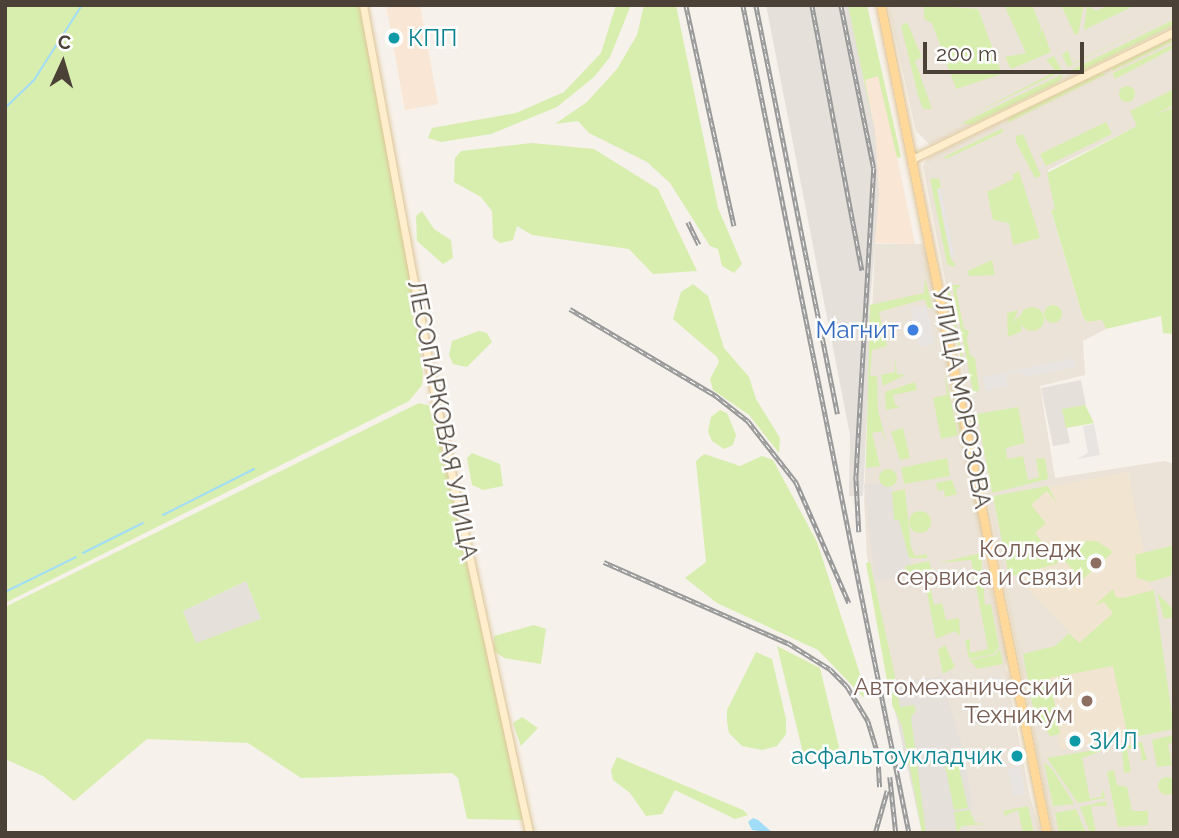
<!DOCTYPE html>
<meta charset="utf-8">
<style>
body{margin:0}
#map{position:relative;width:1179px;height:838px;overflow:hidden;background:#f6f1ea;font-family:Raleway,sans-serif}
div>[style]{position:absolute}
.residential>*{inset:0;background:#ebe3d7}
.commercial>*{inset:0;background:#f9e6d4}
.industrial>*{inset:0;background:#e6e0db}
.education>*{inset:0;background:#f1e5d2}
.green>*{inset:0;background:#d8eeaf}
.round{border-radius:50%}
.parking>*{inset:0;background:#e7e4e1}
.water>*{inset:0;background:#a1ddf8}
.stream>*{height:2px;margin:-1px;padding:0 1px;transform-origin:1px;border-radius:1px;background:#a1ddf8}
.roads{filter:drop-shadow(0 0 2px #dec497) drop-shadow(0 0 2px #dec497)}
.secondary>*{height:7px;margin:-3.5px;padding:0 3.5px;transform-origin:3.5px;border-radius:3.5px;background:#ffedcb}
.primary>*{height:8px;margin:-4px;padding:0 4px;transform-origin:4px;border-radius:4px;background:#ffd89a}
.rail>*{height:4.5px;margin-top:-2.25px;transform-origin:0;background:repeating-linear-gradient(90deg,#fff 0 5px,#999 0 10px);box-sizing:border-box;border-block:2px solid #999}
.dots>*{width:19px;height:19px;translate:-50% -50%;box-sizing:border-box;border:4px solid #fff;border-radius:50%}
span{translate:-50% -50%;white-space:nowrap;text-align:center;line-height:1.15;-webkit-text-stroke:5px #fff;paint-order:stroke}
.culture-label{font-size:24px;color:#0d838f}
.left{translate:0 -50%;text-align:left}
.right{translate:-100% -50%;text-align:right}
.shop-label{font-size:24px;color:#366cbe}
.street-label{font-size:24px;color:#4b4137}
.education-label{font-size:24px;color:#785e54}
.frame{position:absolute;inset:0;border:7px solid #4b4137;pointer-events:none}
.north{position:absolute;left:28px;top:28px;width:70px;height:70px;-webkit-text-stroke:5px #fff;paint-order:stroke;rotate:4deg;font-size:19px;font-weight:700;line-height:28px;text-align:center;color:#4b4137}
.north::after{content:'';display:block;margin:auto;width:24px;height:32px;background:#4b4137;clip-path:polygon(50% 0,100% 100%,50% 72%,0 100%)}
.scale{position:absolute;left:923px;top:42px;width:161px;height:32px;box-sizing:border-box;border:4px solid #4b4137;border-top:0;padding-left:9px;font-size:21px;line-height:24px;white-space:nowrap;color:#4b4137;-webkit-text-stroke:5px #fff;paint-order:stroke}
</style>
<div id="map">
<div class="residential">
<i style="clip-path:polygon(888px 5px,1174px 5px,1174px 26px,930px 145px,916px 131px)"></i>
<i style="clip-path:polygon(1174px 37px,1174px 108px,1048px 170px,1058px 208px,1051px 211px,1083px 317px,1087px 322px,1103px 320px,1106px 329px,1083px 341px,1085px 375px,1040px 386px,1055px 478px,1164px 461px,1174px 464px,1174px 833px,1053px 833px,923px 166px,928px 158px)"></i>
<i style="clip-path:polygon(875px 244px,922px 244px,928px 258px,985px 544px,982px 548px,1008px 658px,1005px 667px,1014px 688px,1011px 698px,1030px 797px,1041px 833px,957px 833px,955px 819px,974px 809px,958px 737px,900px 684px,893px 683px,867px 556px,864px 499px)"></i>
</div>
<div class="commercial">
<i style="clip-path:polygon(386px 5px,420px 5px,438px 104px,405px 110px)"></i>
<i style="clip-path:polygon(880px 75px,915px 244px,875px 243px,875px 130px,864px 78px)"></i>
</div>
<div class="industrial">
<i style="clip-path:polygon(766px 5px,849px 5px,875px 130px,879px 194px,869px 315px,872px 316px,863px 496px,849px 496px,850px 435px)"></i>
<i style="clip-path:polygon(1081px 380px,1086px 405px,1063px 410px,1070px 443px,1053px 446px,1041px 388px)"></i>
<i style="clip-path:polygon(886px 483px,894px 493px,908px 538px,911px 567px,905px 576px,875px 582px,864px 484px)"></i>
<i style="clip-path:polygon(246px 581px,261px 619px,196px 644px,183px 611px)"></i>
<i style="clip-path:polygon(941px 676px,961px 742px,974px 809px,955px 819px,957px 833px,922px 833px,891px 693px,893px 683px)"></i>
</div>
<div class="education">
<i style="clip-path:polygon(1128px 472px,1156px 614px,1079px 643px,1018px 578px,1001px 496px)"></i>
<i style="clip-path:polygon(1043px 653px,1115px 666px,1129px 737px,1061px 750px)"></i>
</div>
<div class="green">
<i style="clip-path:polygon(5px 5px,359px 5px,413px 284px,423px 374px,422px 385px,409px 401px,5px 603px)"></i>
<i style="clip-path:polygon(616px 5px,631px 5px,610px 57px,594px 77px,557px 107px,491px 134px,441px 142px,428px 138px,432px 128px,516px 113px,564px 92px,601px 53px)"></i>
<i style="clip-path:polygon(644px 5px,676px 5px,718px 208px,742px 264px,734px 273px,722px 266px,718px 249px,710px 246px,670px 183px,647px 162px,589px 133px,578px 121px,555px 124px,587px 102px,617px 69px,637px 35px)"></i>
<i style="clip-path:polygon(848px 5px,867px 5px,901px 157px,897px 158px,878px 76px,865px 80px,874px 129px)"></i>
<i style="clip-path:polygon(924px 5px,978px 9px,1002px 74px,956px 89px,932px 23px,924px 19px)"></i>
<i style="clip-path:polygon(1004px 5px,1032px 5px,1041px 27px,1037px 39px,1042px 28px,1051px 52px,1011px 69px,1005px 57px,1026px 53px)"></i>
<i style="clip-path:polygon(1061px 5px,1084px 5px,1078px 34px,1075px 35px)"></i>
<i style="clip-path:polygon(1087px 5px,1096px 11px,1109px 5px,1136px 5px,1084px 30px)"></i>
<i style="clip-path:polygon(1173px 20px,1172px 26px,1078px 73px,1071px 70px)"></i>
<i style="clip-path:polygon(907px 22px,922px 57px,915px 61px,932px 109px,923px 109px,918px 95px,901px 26px)"></i>
<i style="clip-path:polygon(1158px 22px,1068px 67px,1062px 55px,1068px 50px,1072px 64px)"></i>
<i style="clip-path:polygon(1174px 38px,1174px 41px,1112px 71px,1113px 67px)"></i>
<i style="clip-path:polygon(1174px 44px,1174px 48px,1115px 79px,1113px 73px)"></i>
<i style="clip-path:polygon(1054px 56px,1062px 71px,966px 118px,1056px 71px,1046px 60px)"></i>
<i style="clip-path:polygon(1101px 73px,1106px 74px,1007px 123px,1009px 118px)"></i>
<i style="clip-path:polygon(1063px 74px,1059px 82px,971px 125px,962px 123px)"></i>
<i class="round" style="left:1119px;top:86px;width:16px;height:16px"></i>
<i style="clip-path:polygon(1174px 89px,1174px 105px,1156px 114px,1174px 108px,1174px 334px,1163px 333px,1161px 316px,1106px 329px,1102px 320px,1087px 322px,1083px 317px,1051px 210px,1055px 209px,1047px 173px,1137px 126px,1130px 111px)"></i>
<i style="clip-path:polygon(1106px 122px,1112px 134px,1046px 166px,1040px 154px)"></i>
<i style="clip-path:polygon(1003px 128px,1003px 132px,946px 159px,944px 157px)"></i>
<i style="clip-path:polygon(1023px 134px,1041px 176px,1035px 178px,1016px 142px,1016px 136px)"></i>
<i style="clip-path:polygon(532px 143px,594px 149px,658px 189px,697px 271px,653px 274px,629px 249px,532px 235px,517px 226px,513px 240px,500px 243px,493px 238px,492px 211px,481px 197px,454px 182px,455px 158px,461px 151px)"></i>
<i style="clip-path:polygon(1019px 171px,1040px 238px,1013px 245px,1009px 223px,993px 220px,987px 192px,1014px 179px,1012px 175px)"></i>
<i style="clip-path:polygon(930px 178px,939px 179px,941px 188px,937px 189px,951px 259px,956px 265px,953px 267px,947px 264px)"></i>
<i style="clip-path:polygon(422px 211px,434px 229px,451px 240px,453px 258px,443px 264px,417px 241px,416px 216px)"></i>
<i style="clip-path:polygon(992px 260px,995px 275px,969px 276px,968px 271px)"></i>
<i style="clip-path:polygon(925px 278px,933px 308px,927px 307px,925px 299px,879px 312px,887px 346px,872px 350px,870px 376px,877px 376px,878px 410px,887px 445px,882px 431px,872px 433px,880px 466px,866px 468px,870px 305px,924px 293px)"></i>
<i style="clip-path:polygon(693px 284px,708px 296px,724px 348px,749px 377px,756px 399px,780px 438px,779px 453px,749px 415px,713px 390px,710px 379px,719px 362px,717px 357px,673px 319px,681px 292px)"></i>
<i style="clip-path:polygon(952px 285px,961px 285px,956px 290px,964px 329px,969px 331px,967px 339px,970px 355px,975px 358px,979px 391px,973px 391px)"></i>
<i style="clip-path:polygon(946px 286px,949px 286px,963px 359px,961px 359px)"></i>
<i class="round" style="left:1044px;top:305px;width:18px;height:18px"></i>
<i class="round" style="left:1020px;top:307px;width:24px;height:24px"></i>
<i style="clip-path:polygon(1018px 310px,1013px 323px,1019px 315px,1022px 331px,1008px 337px,1007px 313px)"></i>
<i style="clip-path:polygon(479px 331px,487px 333px,492px 342px,467px 367px,453px 364px,449px 355px,452px 341px)"></i>
<i style="clip-path:polygon(895px 356px,897px 374px,905px 375px,883px 386px,881px 375px,895px 372px)"></i>
<i style="clip-path:polygon(945px 373px,958px 435px,941px 439px,933px 398px,947px 395px)"></i>
<i style="clip-path:polygon(948px 373px,964px 443px,962px 446px)"></i>
<i style="clip-path:polygon(915px 382px,917px 390px,893px 395px,895px 405px,901px 407px,886px 410px,885px 392px)"></i>
<i style="clip-path:polygon(evenodd,419px 403px,431px 406px,434px 412px,523px 820px,467px 819px,458px 778px,452px 773px,301px 778px,248px 743px,147px 739px,74px 801px,43px 776px,5px 759px,5px 607px,419px 403px,246px 581px,261px 619px,196px 643px,183px 611px,246px 581px)"></i>
<i style="clip-path:polygon(1085px 405px,1094px 423px,1066px 428px,1062px 409px)"></i>
<i style="clip-path:polygon(1018px 407px,1025px 443px,1006px 448px,1007px 459px,1023px 456px,1028px 480px,1039px 477px,1036px 459px,1045px 458px,1048px 479px,992px 493px,977px 414px)"></i>
<i style="clip-path:polygon(720px 410px,727px 413px,736px 435px,733px 445px,724px 449px,712px 441px,708px 432px,711px 417px)"></i>
<i style="clip-path:polygon(903px 428px,910px 458px,900px 460px,891px 432px)"></i>
<i style="clip-path:polygon(472px 453px,500px 464px,503px 486px,483px 490px,472px 485px,467px 458px)"></i>
<i style="clip-path:polygon(704px 454px,740px 466px,762px 456px,773px 460px,817px 542px,861px 677px,864px 698px,818px 650px,717px 603px,685px 578px,706px 562px,696px 461px)"></i>
<i style="clip-path:polygon(947px 458px,950px 476px,904px 484px,901px 468px)"></i>
<i class="round" style="left:879px;top:469px;width:18px;height:18px"></i>
<i style="clip-path:polygon(952px 480px,957px 494px,945px 497px,944px 490px,938px 491px,936px 483px)"></i>
<i style="clip-path:polygon(1048px 486px,1057px 503px,1047px 491px,1031px 505px,1046px 523px,1035px 533px,1059px 563px,1009px 577px,993px 496px)"></i>
<i style="clip-path:polygon(905px 489px,911px 547px,915px 556px,927px 554px,927px 558px,909px 558px,899px 520px,894px 520px,892px 492px)"></i>
<i class="round" style="left:909px;top:511px;width:22px;height:22px"></i>
<i style="clip-path:polygon(1062px 535px,1054px 546px,1064px 557px,1083px 541px,1097px 541px,1113px 552px,1082px 580px,1052px 547px)"></i>
<i style="clip-path:polygon(1174px 545px,1171px 576px,1150px 582px,1137px 578px,1135px 555px)"></i>
<i style="clip-path:polygon(981px 553px,985px 605px,991px 604px,999px 647px,994px 654px,969px 659px,965px 640px,970px 639px,970px 653px,988px 649px,971px 560px,938px 563px)"></i>
<i style="clip-path:polygon(929px 561px,932px 571px,909px 572px,907px 578px,905px 566px)"></i>
<i style="clip-path:polygon(870px 562px,895px 676px,893px 688px,888px 686px,866px 563px)"></i>
<i style="clip-path:polygon(931px 589px,934px 605px,942px 603px,946px 620px,959px 618px,960px 636px,955px 631px,936px 639px,927px 593px)"></i>
<i style="clip-path:polygon(1113px 589px,1116px 597px,1123px 598px,1154px 590px,1174px 729px,1128px 738px,1113px 666px,1050px 678px,1060px 734px,1050px 736px,1034px 713px,1023px 654px,1055px 646px,1069px 633px,1079px 643px,1113px 613px,1104px 602px,1095px 605px)"></i>
<i style="clip-path:polygon(1157px 593px,1174px 610px,1174px 617px,1164px 619px)"></i>
<i style="clip-path:polygon(534px 625px,546px 629px,541px 664px,504px 658px,494px 651px,494px 636px)"></i>
<i style="clip-path:polygon(945px 645px,955px 667px,943px 674px,938px 650px)"></i>
<i style="clip-path:polygon(777px 646px,820px 668px,840px 751px,804px 757px)"></i>
<i style="clip-path:polygon(1000px 649px,1003px 664px,977px 669px,970px 660px,995px 655px)"></i>
<i style="clip-path:polygon(756px 652px,772px 659px,786px 719px,786px 734px,777px 746px,762px 750px,742px 746px,729px 733px,727px 722px,727px 710px)"></i>
<i style="clip-path:polygon(897px 690px,900px 707px,914px 705px,916px 711px,911px 717px,926px 833px,922px 833px,902px 726px,892px 705px,892px 693px)"></i>
<i style="clip-path:polygon(522px 717px,538px 728px,521px 746px,513px 723px)"></i>
<i style="clip-path:polygon(1174px 735px,1174px 742px,1168px 744px,1172px 765px,1157px 767px,1152px 740px)"></i>
<i style="clip-path:polygon(1142px 742px,1147px 760px,1142px 761px,1140px 747px,1127px 749px,1131px 772px,1124px 773px,1122px 747px)"></i>
<i style="clip-path:polygon(1112px 747px,1082px 758px,1090px 799px,1101px 797px,1103px 789px,1105px 798px,1078px 803px,1047px 758px)"></i>
<i style="clip-path:polygon(956px 754px,968px 808px,954px 810px,943px 755px)"></i>
<i style="clip-path:polygon(617px 757px,743px 810px,748px 815px,735px 819px,675px 790px,662px 814px,646px 816px,630px 793px,613px 780px,611px 770px)"></i>
<i style="clip-path:polygon(1044px 762px,1053px 770px,1074px 804px,1053px 806px)"></i>
<i style="clip-path:polygon(1114px 770px,1117px 785px,1127px 787px,1132px 811px,1148px 811px,1148px 825px,1118px 827px,1107px 772px)"></i>
<i class="round" style="left:1158px;top:777px;width:18px;height:18px"></i>
<i style="clip-path:polygon(1106px 801px,1107px 806px,1091px 806px,1096px 833px,1090px 833px,1080px 807px)"></i>
<i style="clip-path:polygon(1028px 806px,1034px 833px,1023px 833px,1018px 810px,1004px 816px,1004px 811px)"></i>
<i style="clip-path:polygon(1076px 809px,1086px 833px,1059px 833px,1055px 813px)"></i>
<i style="clip-path:polygon(970px 810px,975px 823px,986px 824px,962px 826px,957px 833px,954px 812px)"></i>
</div>
<div class="parking">
<i style="clip-path:polygon(937px 189px,941px 189px,955px 257px,951px 257px)"></i>
<i style="clip-path:polygon(926px 305px,935px 344px,919px 347px,911px 308px)"></i>
<i style="clip-path:polygon(1074px 358px,1076px 367px,1024px 377px,1022px 372px,1006px 375px,1008px 386px,986px 391px,983px 377px)"></i>
<i style="clip-path:polygon(1094px 424px,1100px 455px,1077px 459px,1088px 453px,1083px 426px)"></i>
<i class="round" style="left:987px;top:677px;width:16px;height:16px"></i>
<i style="clip-path:polygon(1020px 766px,1025px 794px,1013px 796px,1008px 769px)"></i>
</div>
<div class="water">
<i style="clip-path:polygon(753px 818px,758px 820px,773px 833px,752px 830px,748px 822px)"></i>
</div>
<div class="stream">
<i style="left:5px;top:108px;width:40px;rotate:-44deg"></i>
<i style="left:34px;top:80px;width:89px;rotate:-57.4deg"></i>
<i style="left:163px;top:515px;width:102px;rotate:-26.8deg"></i>
<i style="left:83px;top:553px;width:67px;rotate:-26.6deg"></i>
<i style="left:5px;top:592px;width:79px;rotate:-26.2deg"></i>
</div>
<div class="roads">
<div class="secondary">
<i style="left:363px;top:5px;width:394px;rotate:79.6deg"></i>
<i style="left:434px;top:393px;width:450px;rotate:77.8deg"></i>
<i style="left:914px;top:158px;width:289px;rotate:-25.9deg"></i>
</div>
<div class="primary">
<i style="left:881px;top:5px;width:844px;rotate:78.66deg"></i>
</div>
</div>
<div class="rail">
<i style="left:686px;top:5px;width:226px;rotate:77.7deg"></i>
<i style="left:743px;top:5px;width:843px;rotate:78.65deg"></i>
<i style="left:756px;top:5px;width:417px;rotate:78.7deg"></i>
<i style="left:812px;top:5px;width:270px;rotate:79.3deg"></i>
<i style="left:841px;top:5px;width:166px;rotate:78.6deg"></i>
<i style="left:874px;top:168px;width:309px;rotate:93.3deg"></i>
<i style="left:856px;top:476px;width:56px;rotate:86.9deg"></i>
<i style="left:688px;top:222px;width:25px;rotate:64deg"></i>
<i style="left:570px;top:309px;width:169px;rotate:30.7deg"></i>
<i style="left:715px;top:395px;width:42px;rotate:38.2deg"></i>
<i style="left:748px;top:421px;width:78px;rotate:51.8deg"></i>
<i style="left:796px;top:482px;width:132px;rotate:66.3deg"></i>
<i style="left:604px;top:562px;width:201px;rotate:23.8deg"></i>
<i style="left:788px;top:643px;width:49px;rotate:31.8deg"></i>
<i style="left:830px;top:669px;width:24px;rotate:45deg"></i>
<i style="left:847px;top:686px;width:41px;rotate:59deg"></i>
<i style="left:868px;top:721px;width:34px;rotate:73deg"></i>
<i style="left:878px;top:753px;width:34px;rotate:87deg"></i>
<i style="left:890px;top:777px;width:56px;rotate:83.9deg"></i>
<i style="left:875px;top:833px;width:44px;rotate:-74.1deg"></i>
</div>
<div class="dots">
<i style="left:394px;top:38px;background:#0f9aa8"></i>
<i style="left:913px;top:330px;background:#3f7fe0"></i>
<i style="left:1096px;top:563px;background:#8d6e63"></i>
<i style="left:1087px;top:701px;background:#8d6e63"></i>
<i style="left:1075px;top:741px;background:#0f9aa8"></i>
<i style="left:1017px;top:756px;background:#0f9aa8"></i>
</div>
<div class="culture-label">
<span class="left" style="left:408px;top:38px">КПП</span>
<span class="left" style="left:1089px;top:741px">ЗИЛ</span>
<span class="right" style="left:1003px;top:756px">асфальтоукладчик</span>
</div>
<div class="shop-label">
<span class="right" style="left:899px;top:330px">Магнит</span>
</div>
<div class="street-label">
<span style="left:962px;top:398px;rotate:79deg">УЛИЦА МОРОЗОВА</span>
<span style="left:443px;top:420px;rotate:79deg">ЛЕСОПАРКОВАЯ УЛИЦА</span>
</div>
<div class="education-label">
<span class="right" style="left:1082px;top:563px">Колледж<br>сервиса и связи</span>
<span class="right" style="left:1073px;top:701px">Автомеханический<br>Техникум</span>
</div>
<div class="frame"></div>
<div class="north">С</div>
<div class="scale">200 m</div>
</div>
